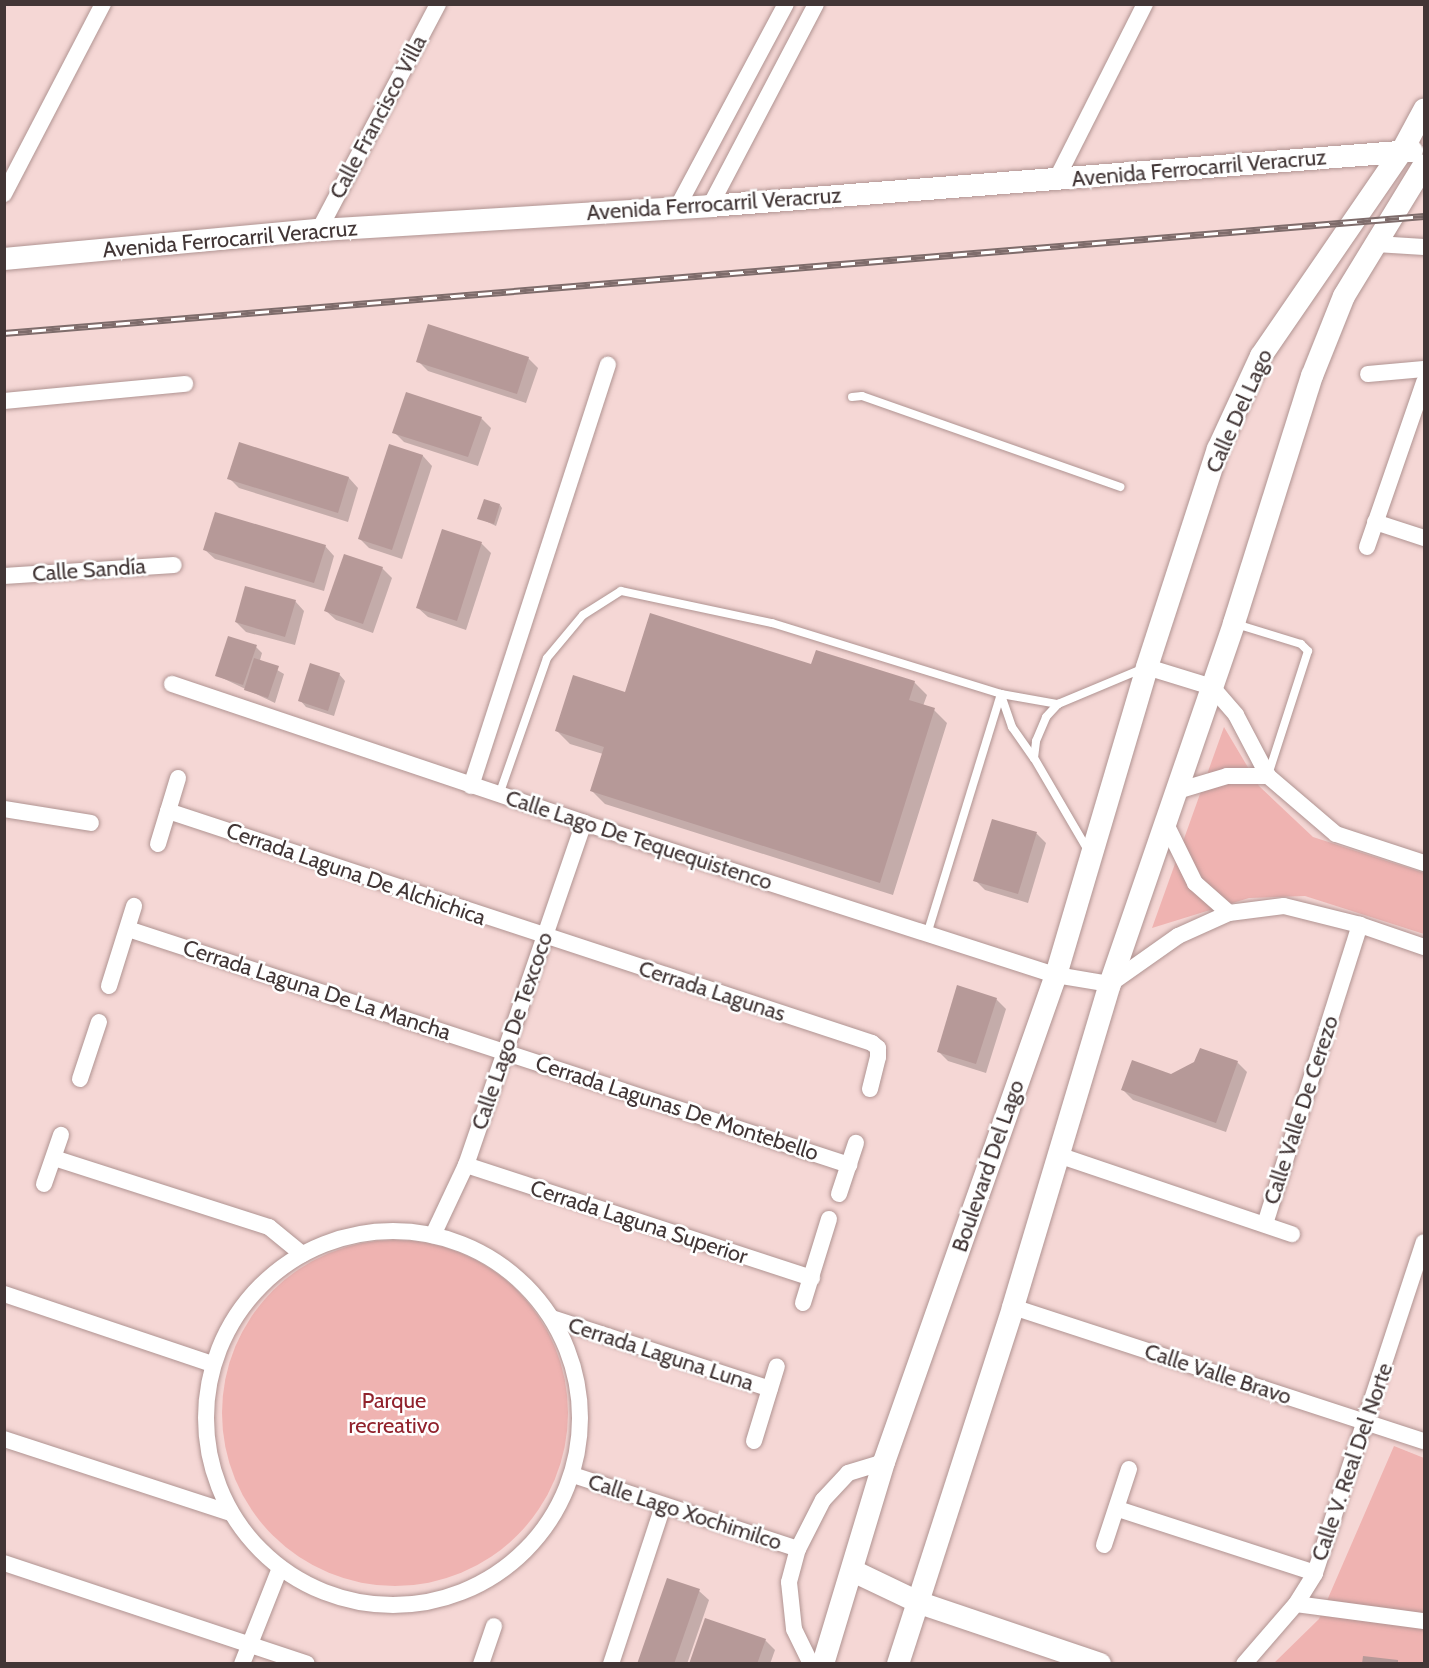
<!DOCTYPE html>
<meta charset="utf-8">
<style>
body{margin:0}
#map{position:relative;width:1429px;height:1668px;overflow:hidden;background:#f5d7d5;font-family:Cabin,sans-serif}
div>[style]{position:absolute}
.green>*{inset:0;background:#efb3b1}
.round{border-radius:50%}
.shadow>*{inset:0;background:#0003}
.building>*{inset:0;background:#b69998}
.roads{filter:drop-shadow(0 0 2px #b09492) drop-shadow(0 0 2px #b09492)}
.lane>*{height:8px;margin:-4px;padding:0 4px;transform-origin:4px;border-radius:4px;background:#fff}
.street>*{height:16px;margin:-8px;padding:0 8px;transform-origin:8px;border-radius:8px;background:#fff}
.street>.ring{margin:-8px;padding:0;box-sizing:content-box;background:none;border:16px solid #fff;border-radius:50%}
.secondary>*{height:22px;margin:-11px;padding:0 11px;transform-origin:11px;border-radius:11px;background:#fff}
.rail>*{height:7px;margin-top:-3.5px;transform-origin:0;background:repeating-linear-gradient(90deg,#fff 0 14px,#7e6c6b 0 28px);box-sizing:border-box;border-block:2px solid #7e6c6b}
span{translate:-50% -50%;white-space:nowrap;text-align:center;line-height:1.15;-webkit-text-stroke:5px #fff;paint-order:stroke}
.street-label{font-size:22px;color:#423636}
.park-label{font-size:22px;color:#91222c}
.frame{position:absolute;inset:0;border:6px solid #423636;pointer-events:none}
</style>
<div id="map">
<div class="green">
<i style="clip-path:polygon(1224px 727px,1259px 786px,1313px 837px,1424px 873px,1424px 934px,1305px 896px,1249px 898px,1152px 928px)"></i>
<i class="round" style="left:222px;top:1240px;width:346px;height:346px"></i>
<i style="clip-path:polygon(1394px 1446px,1424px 1458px,1424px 1663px,1273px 1664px,1319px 1619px)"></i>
</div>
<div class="shadow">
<i style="clip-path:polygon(528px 358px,538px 368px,526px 403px,428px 371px,418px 361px)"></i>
<i style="clip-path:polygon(481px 418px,491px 428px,478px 466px,404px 442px,394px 432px)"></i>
<i style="clip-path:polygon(390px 446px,423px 456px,432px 466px,402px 559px,369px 548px,360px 539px)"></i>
<i style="clip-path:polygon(229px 478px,349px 478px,358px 488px,348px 522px,239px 488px)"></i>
<i style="clip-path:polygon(500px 505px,502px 508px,496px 526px,479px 518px)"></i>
<i style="clip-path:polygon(443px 531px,482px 544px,491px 553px,466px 630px,428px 617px,418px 608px)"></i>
<i style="clip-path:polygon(325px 546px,334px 556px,324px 591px,215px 559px,205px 550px)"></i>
<i style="clip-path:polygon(382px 568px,392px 578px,373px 633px,336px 620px,326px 611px)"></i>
<i style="clip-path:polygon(295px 601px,304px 611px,295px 645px,246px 632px,236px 622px)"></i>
<i style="clip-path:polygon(256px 647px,262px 653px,260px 660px,284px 674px,275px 703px,216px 675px)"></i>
<i style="clip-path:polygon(812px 666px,914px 682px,927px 695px,923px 706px,934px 710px,947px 723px,893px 895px,605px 804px,592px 791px,603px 754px,570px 744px,557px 731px,626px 693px)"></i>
<i style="clip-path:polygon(339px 674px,345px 681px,334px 716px,306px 707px,300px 700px)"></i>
<i style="clip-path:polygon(993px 820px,1037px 834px,1046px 843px,1028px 903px,985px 890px,975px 880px)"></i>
<i style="clip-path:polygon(996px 999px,1006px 1009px,986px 1073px,948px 1061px,938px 1051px)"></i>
<i style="clip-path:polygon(1237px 1062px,1247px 1072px,1226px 1132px,1133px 1100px,1123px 1090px,1171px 1075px)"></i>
<i style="clip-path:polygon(668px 1580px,699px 1591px,709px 1600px,687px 1664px,639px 1664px)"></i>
<i style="clip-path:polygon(765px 1640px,775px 1650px,770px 1664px,691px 1664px)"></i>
</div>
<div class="building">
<i style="clip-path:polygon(428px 324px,529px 357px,517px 394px,416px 362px)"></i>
<i style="clip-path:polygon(406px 392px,482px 417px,468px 457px,392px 433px)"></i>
<i style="clip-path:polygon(239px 442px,349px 477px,338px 513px,227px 479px)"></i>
<i style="clip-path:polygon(389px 444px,423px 455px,392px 550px,358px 539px)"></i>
<i style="clip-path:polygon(484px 499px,500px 504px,494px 524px,477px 519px)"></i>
<i style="clip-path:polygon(215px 512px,326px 545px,314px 583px,203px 550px)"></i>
<i style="clip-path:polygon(442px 529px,482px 542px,457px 621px,416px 608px)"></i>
<i style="clip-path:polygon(344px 554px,383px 567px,363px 624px,324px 611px)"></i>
<i style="clip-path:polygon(245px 586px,296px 600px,285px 637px,235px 622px)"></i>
<i style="clip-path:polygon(650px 613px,811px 664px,816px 650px,915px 681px,909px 700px,935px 708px,880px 883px,590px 791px,604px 747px,555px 731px,573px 675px,625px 692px)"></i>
<i style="clip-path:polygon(228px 636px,257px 645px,243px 685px,215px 676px)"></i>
<i style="clip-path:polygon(254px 658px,279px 666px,268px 698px,244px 690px)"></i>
<i style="clip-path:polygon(310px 663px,340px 673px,328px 711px,298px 701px)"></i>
<i style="clip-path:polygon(992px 819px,1037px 832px,1018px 894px,973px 881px)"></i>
<i style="clip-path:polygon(957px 985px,997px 998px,976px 1064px,937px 1052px)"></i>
<i style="clip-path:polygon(1200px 1048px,1238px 1061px,1216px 1123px,1121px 1090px,1132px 1060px,1171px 1074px,1194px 1062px)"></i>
<i style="clip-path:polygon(667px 1578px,700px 1589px,674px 1664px,637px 1664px)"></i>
<i style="clip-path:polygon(705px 1618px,766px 1639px,757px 1664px,689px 1664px)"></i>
<i style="clip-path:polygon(1363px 1656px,1398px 1660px,1398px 1664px,1362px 1664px)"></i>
</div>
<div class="roads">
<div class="lane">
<i style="left:852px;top:397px;width:10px;rotate:-6deg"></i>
<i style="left:862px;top:396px;width:274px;rotate:19.4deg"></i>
<i style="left:1236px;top:624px;width:68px;rotate:17.1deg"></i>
<i style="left:1301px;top:644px;width:10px;rotate:45deg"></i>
<i style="left:1308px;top:651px;width:130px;rotate:107.9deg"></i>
<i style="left:1001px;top:695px;width:34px;rotate:71deg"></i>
<i style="left:1012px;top:727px;width:38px;rotate:55deg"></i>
<i style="left:499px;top:795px;width:145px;rotate:-70.7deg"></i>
<i style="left:547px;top:658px;width:56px;rotate:-50.1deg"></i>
<i style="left:583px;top:615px;width:45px;rotate:-32.3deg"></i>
<i style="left:621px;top:591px;width:154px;rotate:12deg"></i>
<i style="left:772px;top:623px;width:240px;rotate:17.2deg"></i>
<i style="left:1001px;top:694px;width:58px;rotate:10deg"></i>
<i style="left:1089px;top:852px;width:109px;rotate:-120.3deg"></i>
<i style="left:1034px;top:758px;width:17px;rotate:-83deg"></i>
<i style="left:1036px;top:741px;width:26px;rotate:-67deg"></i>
<i style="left:1046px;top:717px;width:18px;rotate:-47deg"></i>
<i style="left:1058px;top:704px;width:93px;rotate:-22.7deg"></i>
<i style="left:928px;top:931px;width:248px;rotate:-72.9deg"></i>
</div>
<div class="street">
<i style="left:1056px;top:180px;width:197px;rotate:-63.2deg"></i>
<i style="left:4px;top:194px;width:214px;rotate:-62.5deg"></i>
<i style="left:678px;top:206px;width:229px;rotate:-61.9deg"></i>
<i style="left:710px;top:206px;width:228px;rotate:-62.3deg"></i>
<i style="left:319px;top:230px;width:255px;rotate:-62.2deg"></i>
<i style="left:1376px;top:244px;width:48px;rotate:3.6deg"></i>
<i style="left:1368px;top:374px;width:56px;rotate:-5.1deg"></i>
<i style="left:4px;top:401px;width:182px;rotate:-5.4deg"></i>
<i style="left:1375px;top:522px;width:52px;rotate:18.1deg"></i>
<i style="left:1367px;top:547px;width:175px;rotate:-70.9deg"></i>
<i style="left:4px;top:576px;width:170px;rotate:-3.7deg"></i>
<i style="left:1147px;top:667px;width:68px;rotate:17.1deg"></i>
<i style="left:1212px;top:687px;width:37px;rotate:49deg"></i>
<i style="left:1236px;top:715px;width:69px;rotate:62.3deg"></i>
<i style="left:1268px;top:776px;width:89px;rotate:40.5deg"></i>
<i style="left:1336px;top:834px;width:93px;rotate:18.2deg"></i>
<i style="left:172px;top:684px;width:435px;rotate:18.6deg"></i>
<i style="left:584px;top:823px;width:496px;rotate:17.9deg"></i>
<i style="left:1056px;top:975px;width:55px;rotate:9.5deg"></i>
<i style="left:1110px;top:984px;width:83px;rotate:-35.2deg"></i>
<i style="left:1178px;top:936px;width:56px;rotate:-24.3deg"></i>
<i style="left:1229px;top:913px;width:55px;rotate:-7.3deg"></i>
<i style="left:1284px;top:906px;width:78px;rotate:14deg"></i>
<i style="left:1360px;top:925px;width:68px;rotate:19deg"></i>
<i style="left:471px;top:786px;width:443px;rotate:-72deg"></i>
<i style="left:1177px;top:791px;width:52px;rotate:-16.7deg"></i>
<i style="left:1227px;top:776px;width:41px"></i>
<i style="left:4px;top:809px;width:88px;rotate:9.1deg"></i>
<i style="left:168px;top:811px;width:741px;rotate:18.24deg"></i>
<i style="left:872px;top:1043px;width:8px;rotate:40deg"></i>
<i style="left:878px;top:1048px;width:9px;rotate:90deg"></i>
<i style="left:878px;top:1057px;width:33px;rotate:104deg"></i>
<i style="left:1166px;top:824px;width:66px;rotate:63.8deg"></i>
<i style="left:1195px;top:883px;width:45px;rotate:41.4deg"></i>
<i style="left:158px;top:844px;width:69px;rotate:-73.1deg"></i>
<i style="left:128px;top:929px;width:759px;rotate:18.12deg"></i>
<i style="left:109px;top:986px;width:84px;rotate:-72.6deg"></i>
<i style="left:80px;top:1079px;width:60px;rotate:-71.6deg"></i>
<i style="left:1058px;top:1155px;width:247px;rotate:18.7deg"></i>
<i style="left:54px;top:1158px;width:226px;rotate:17.8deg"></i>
<i style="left:269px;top:1227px;width:43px;rotate:39.3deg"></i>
<i style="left:466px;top:1165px;width:364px;rotate:18.1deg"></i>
<i style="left:44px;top:1184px;width:52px;rotate:-70.9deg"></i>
<i style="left:839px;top:1194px;width:54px;rotate:-71.6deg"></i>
<i style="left:1265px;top:1224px;width:314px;rotate:-72.4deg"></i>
<i class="ring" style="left:206px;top:1231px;width:358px;height:358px"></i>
<i style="left:433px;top:1235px;width:77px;rotate:-64.8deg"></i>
<i style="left:466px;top:1165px;width:362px;rotate:-71deg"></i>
<i style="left:4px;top:1294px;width:219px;rotate:18.6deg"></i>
<i style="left:803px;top:1303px;width:88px;rotate:-72.8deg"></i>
<i style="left:1013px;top:1307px;width:432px;rotate:18.1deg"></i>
<i style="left:552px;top:1318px;width:229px;rotate:18deg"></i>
<i style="left:4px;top:1439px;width:238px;rotate:18.1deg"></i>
<i style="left:754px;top:1441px;width:78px;rotate:-73deg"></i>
<i style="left:573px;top:1475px;width:237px;rotate:18.2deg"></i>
<i style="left:1118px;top:1509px;width:207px;rotate:18deg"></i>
<i style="left:1104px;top:1545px;width:80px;rotate:-71.8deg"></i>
<i style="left:4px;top:1563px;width:319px;rotate:18.4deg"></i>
<i style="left:1296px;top:1604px;width:129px;rotate:7.6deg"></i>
<i style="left:242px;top:1664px;width:103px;rotate:-68.4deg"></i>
<i style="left:481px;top:1664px;width:40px;rotate:-71.1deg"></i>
<i style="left:611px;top:1664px;width:166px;rotate:-71.8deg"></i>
<i style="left:811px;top:1664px;width:39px;rotate:-116deg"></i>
<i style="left:794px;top:1629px;width:47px;rotate:-96.1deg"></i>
<i style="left:789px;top:1582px;width:34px;rotate:-75deg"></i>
<i style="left:798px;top:1549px;width:55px;rotate:-63deg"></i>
<i style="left:823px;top:1500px;width:37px;rotate:-47deg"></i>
<i style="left:848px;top:1473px;width:38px;rotate:-17deg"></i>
<i style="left:1244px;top:1664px;width:79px;rotate:-49.1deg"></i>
<i style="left:1296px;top:1604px;width:36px;rotate:-58deg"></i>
<i style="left:1315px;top:1573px;width:348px;rotate:-71.8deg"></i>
</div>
<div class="secondary">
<i style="left:4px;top:259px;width:316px;rotate:-5.3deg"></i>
<i style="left:319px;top:230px;width:392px;rotate:-3.5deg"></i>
<i style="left:710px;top:206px;width:704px;rotate:-4.48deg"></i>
<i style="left:853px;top:1571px;width:74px;rotate:25.5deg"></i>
<i style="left:920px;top:1603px;width:190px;rotate:18.7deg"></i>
<i style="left:823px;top:1664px;width:211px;rotate:-73.2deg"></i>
<i style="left:884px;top:1462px;width:516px;rotate:-70.55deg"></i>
<i style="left:1056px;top:975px;width:321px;rotate:-73.5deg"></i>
<i style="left:1147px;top:667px;width:229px;rotate:-72deg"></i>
<i style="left:1218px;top:449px;width:102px;rotate:-65.2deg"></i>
<i style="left:1261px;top:356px;width:249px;rotate:-55.5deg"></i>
<i style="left:1402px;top:151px;width:47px;rotate:-61.8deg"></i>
<i style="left:898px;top:1664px;width:375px;rotate:-72.1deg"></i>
<i style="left:1013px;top:1307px;width:337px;rotate:-73.3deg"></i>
<i style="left:1110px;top:984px;width:382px;rotate:-71deg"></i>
<i style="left:1234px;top:623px;width:259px;rotate:-72.5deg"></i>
<i style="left:1312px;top:376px;width:86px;rotate:-68.2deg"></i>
<i style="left:1344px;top:296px;width:153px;rotate:-58.6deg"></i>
</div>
</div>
<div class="rail">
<i style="left:4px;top:333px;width:1425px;rotate:-4.71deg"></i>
</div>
<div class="street-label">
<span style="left:378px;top:117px;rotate:-62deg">Calle Francisco Villa</span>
<span style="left:1199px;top:168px;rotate:-5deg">Avenida Ferrocarril Veracruz</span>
<span style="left:714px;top:204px;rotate:-4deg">Avenida Ferrocarril Veracruz</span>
<span style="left:230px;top:239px;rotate:-5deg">Avenida Ferrocarril Veracruz</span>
<span style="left:1239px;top:411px;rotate:-66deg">Calle Del Lago</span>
<span style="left:89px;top:570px;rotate:-4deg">Calle Sandía</span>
<span style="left:639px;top:840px;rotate:18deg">Calle Lago De Tequequistenco</span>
<span style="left:356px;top:874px;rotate:19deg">Cerrada Laguna De Alchichica</span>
<span style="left:317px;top:990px;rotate:18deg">Cerrada Laguna De La Mancha</span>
<span style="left:712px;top:991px;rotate:18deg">Cerrada Lagunas</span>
<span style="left:512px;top:1031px;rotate:-71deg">Calle Lago De Texcoco</span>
<span style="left:677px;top:1108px;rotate:18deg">Cerrada Lagunas De Montebello</span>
<span style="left:1301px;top:1110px;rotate:-72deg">Calle Valle De Cerezo</span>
<span style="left:988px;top:1166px;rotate:-71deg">Boulevard Del Lago</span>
<span style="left:639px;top:1222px;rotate:18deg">Cerrada Laguna Superior</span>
<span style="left:661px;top:1354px;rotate:18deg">Cerrada Laguna Luna</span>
<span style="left:1218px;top:1374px;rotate:18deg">Calle Valle Bravo</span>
<span style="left:1352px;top:1462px;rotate:-71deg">Calle V. Real Del Norte</span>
<span style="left:685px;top:1512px;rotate:18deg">Calle Lago Xochimilco</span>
</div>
<div class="park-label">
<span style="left:394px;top:1413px">Parque<br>recreativo</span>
</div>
<div class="frame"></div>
</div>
